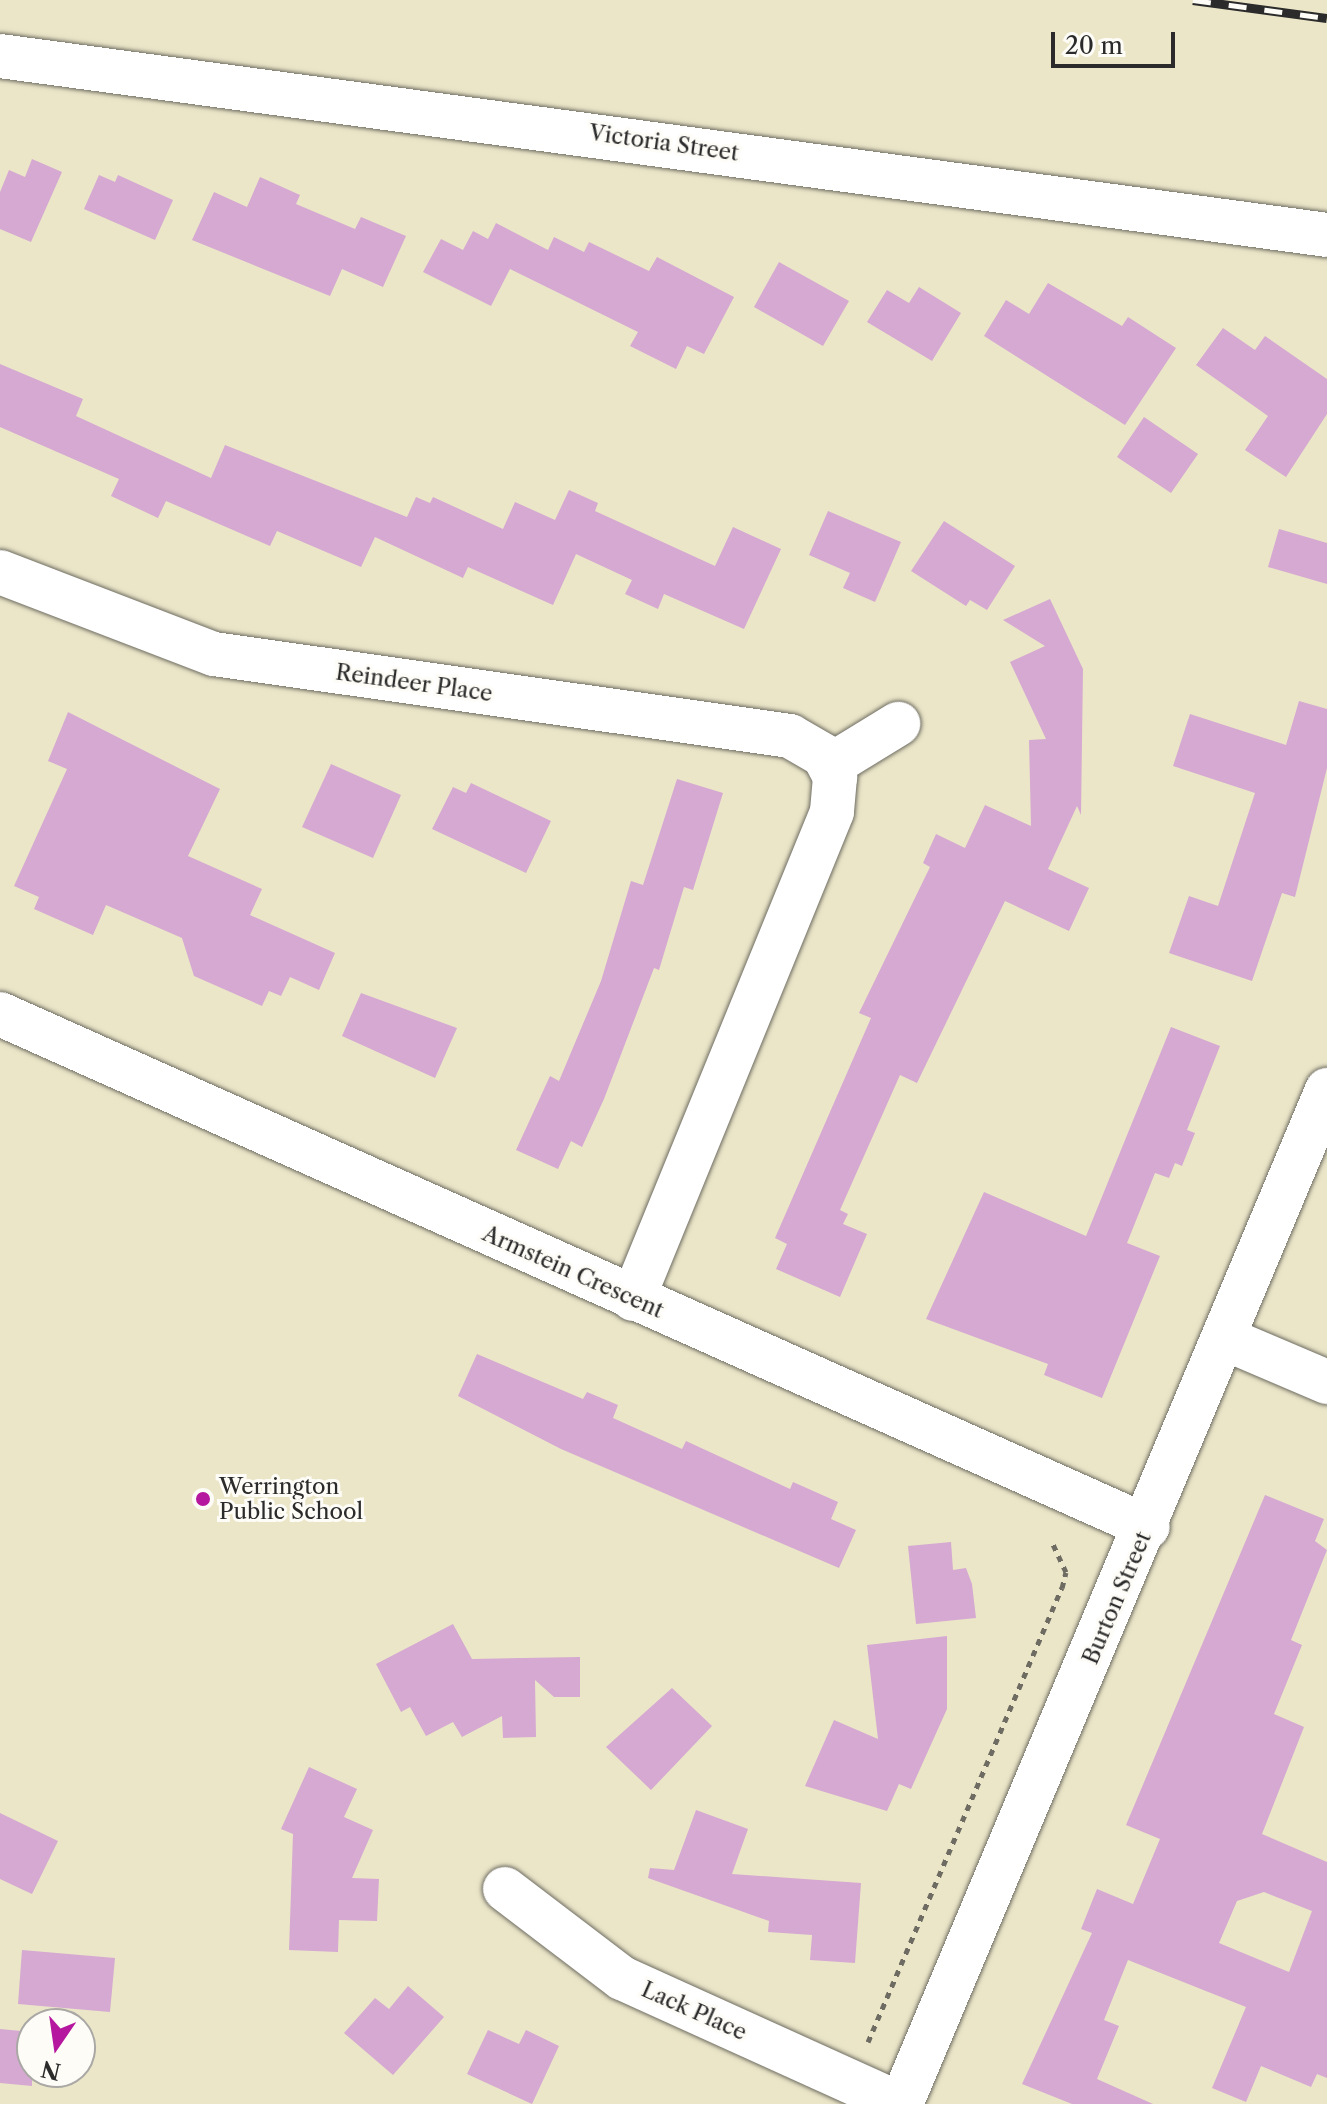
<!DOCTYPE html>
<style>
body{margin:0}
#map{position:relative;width:1327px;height:2104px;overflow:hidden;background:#ebe6c8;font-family:"Libre Caslon Text",serif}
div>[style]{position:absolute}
.building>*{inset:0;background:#d5a9d1}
.path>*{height:5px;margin-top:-2.5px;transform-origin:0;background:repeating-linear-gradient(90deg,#6e6c62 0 6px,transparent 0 12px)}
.roads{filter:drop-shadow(0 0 2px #6e6c62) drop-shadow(0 0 2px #6e6c62)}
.minor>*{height:44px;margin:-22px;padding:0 22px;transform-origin:22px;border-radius:22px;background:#fff}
.rail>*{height:9px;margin-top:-4.5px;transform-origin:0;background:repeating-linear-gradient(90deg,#fdfcf7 0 18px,#2b2b2b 0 36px);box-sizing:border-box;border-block:2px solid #2b2b2b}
.dots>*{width:22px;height:22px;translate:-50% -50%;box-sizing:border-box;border:4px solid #fdfcf7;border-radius:50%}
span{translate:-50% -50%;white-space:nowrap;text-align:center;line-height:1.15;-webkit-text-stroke:6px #fdfcf7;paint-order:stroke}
.street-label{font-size:22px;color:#2b2b2b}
.poi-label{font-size:22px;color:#2b2b2b}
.left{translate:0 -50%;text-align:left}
.north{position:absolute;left:16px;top:2008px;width:80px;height:80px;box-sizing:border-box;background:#fdfcf7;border:2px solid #a9a8a5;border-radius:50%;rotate:193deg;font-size:22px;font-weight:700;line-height:32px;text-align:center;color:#2b2b2b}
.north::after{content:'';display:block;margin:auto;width:28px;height:36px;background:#b5179e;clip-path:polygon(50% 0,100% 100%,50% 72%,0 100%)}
.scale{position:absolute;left:1051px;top:32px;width:124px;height:36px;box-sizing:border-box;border:4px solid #2b2b2b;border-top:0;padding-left:10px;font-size:24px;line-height:28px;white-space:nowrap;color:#2b2b2b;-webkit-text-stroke:6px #fdfcf7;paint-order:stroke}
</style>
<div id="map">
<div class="building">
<i style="clip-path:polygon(32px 159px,62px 172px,31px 242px,0 229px,0 192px,9px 170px,25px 177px)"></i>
<i style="clip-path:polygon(99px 175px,115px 182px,118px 175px,173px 200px,155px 240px,84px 209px)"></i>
<i style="clip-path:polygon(260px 177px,300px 195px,296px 204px,355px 229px,361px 217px,406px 236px,383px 287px,342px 269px,330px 296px,192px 240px,214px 192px,247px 207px)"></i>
<i style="clip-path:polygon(496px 223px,548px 250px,554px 237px,584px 252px,589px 242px,649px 271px,657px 257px,734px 297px,704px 354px,687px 346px,676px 369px,630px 346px,638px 332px,510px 269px,491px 306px,423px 272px,441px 239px,463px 250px,473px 231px,488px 239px)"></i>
<i style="clip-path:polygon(779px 262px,849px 301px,823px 346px,754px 307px)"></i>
<i style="clip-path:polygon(1048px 283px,1122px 326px,1128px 317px,1176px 348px,1125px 425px,984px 336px,1006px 300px,1029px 314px)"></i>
<i style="clip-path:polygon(919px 287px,961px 313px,932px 361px,867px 322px,887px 290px,909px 303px)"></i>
<i style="clip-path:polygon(1223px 328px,1255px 350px,1265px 336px,1327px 379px,1327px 414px,1286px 477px,1245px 450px,1268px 416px,1196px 365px)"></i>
<i style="clip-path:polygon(0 364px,83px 399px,76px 416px,211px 478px,225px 445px,407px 517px,416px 497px,430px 503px,433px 497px,503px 529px,515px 502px,555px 520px,569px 490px,598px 503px,595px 511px,715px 566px,733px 527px,781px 549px,744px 629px,664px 594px,658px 609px,625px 594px,632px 580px,576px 554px,553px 605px,468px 567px,463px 578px,375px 537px,361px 567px,277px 531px,270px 546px,166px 501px,158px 518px,111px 496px,119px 479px,0 427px)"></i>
<i style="clip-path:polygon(1144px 417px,1198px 454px,1171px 493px,1117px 457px)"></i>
<i style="clip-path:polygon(828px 511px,901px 542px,875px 602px,843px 588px,850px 573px,809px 555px)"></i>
<i style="clip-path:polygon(944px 521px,1015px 566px,987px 610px,970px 600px,966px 606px,911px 571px)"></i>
<i style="clip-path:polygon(1279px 529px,1327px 543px,1327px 584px,1268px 567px)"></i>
<i style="clip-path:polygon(1050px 599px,1083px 669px,1081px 815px,1077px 806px,1048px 869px,1089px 888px,1069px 931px,1005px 901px,917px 1083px,900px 1075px,840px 1210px,848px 1214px,843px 1224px,867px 1234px,840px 1297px,776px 1269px,787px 1244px,775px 1238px,871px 1018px,859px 1013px,930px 867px,923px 863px,936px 834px,965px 848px,985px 805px,1031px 826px,1029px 740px,1046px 739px,1010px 662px,1045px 646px,1003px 620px)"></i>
<i style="clip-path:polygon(1299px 701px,1327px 709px,1327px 768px,1295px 897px,1282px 893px,1252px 981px,1169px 953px,1189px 896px,1218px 906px,1255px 793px,1173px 766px,1190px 714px,1286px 745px)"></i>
<i style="clip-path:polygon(68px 712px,220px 789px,188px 856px,262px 889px,250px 915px,335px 953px,319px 990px,290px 977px,281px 996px,269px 991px,262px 1006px,194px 976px,182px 938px,106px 905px,93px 935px,34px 909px,39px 897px,14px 886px,67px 769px,48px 761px)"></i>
<i style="clip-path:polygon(331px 764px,401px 795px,373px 858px,302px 827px)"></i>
<i style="clip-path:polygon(677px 779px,723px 793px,693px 890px,684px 887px,659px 970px,654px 968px,604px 1099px,582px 1147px,571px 1141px,558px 1169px,516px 1150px,550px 1076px,559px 1081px,601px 981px,631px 881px,643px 885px)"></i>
<i style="clip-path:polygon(471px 783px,551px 821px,526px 873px,432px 829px,453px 787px,466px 793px)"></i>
<i style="clip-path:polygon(361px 993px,457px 1028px,435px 1078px,342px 1036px)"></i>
<i style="clip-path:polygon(1171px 1027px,1220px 1046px,1187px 1130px,1195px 1133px,1182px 1166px,1175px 1163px,1169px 1178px,1155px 1173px,1127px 1243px,1160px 1256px,1102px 1398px,1044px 1375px,1048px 1364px,926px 1319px,984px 1192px,1086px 1236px)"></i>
<i style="clip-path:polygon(477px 1354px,583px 1399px,587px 1392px,618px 1405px,613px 1418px,682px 1449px,686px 1441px,790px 1489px,793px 1482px,838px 1502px,831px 1519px,856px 1530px,839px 1568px,561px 1449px,458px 1396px)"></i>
<i style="clip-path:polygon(evenodd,1265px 1495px,1324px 1519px,1315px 1541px,1327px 1550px,1291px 1640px,1302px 1645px,1274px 1714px,1304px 1727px,1262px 1834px,1327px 1862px,1327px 2078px,1317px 2074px,1311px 2087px,1261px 2066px,1246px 2102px,1212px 2088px,1246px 2007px,1128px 1960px,1104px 2020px,1119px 2026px,1097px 2079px,1153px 2104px,1072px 2104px,1022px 2084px,1092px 1933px,1081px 1929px,1097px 1889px,1133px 1904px,1160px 1839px,1126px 1825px,1265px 1495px,1264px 1892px,1312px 1911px,1289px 1972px,1219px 1943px,1237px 1901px,1264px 1892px)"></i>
<i style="clip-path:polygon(951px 1542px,953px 1570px,966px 1568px,972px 1584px,976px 1618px,916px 1624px,908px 1546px)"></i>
<i style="clip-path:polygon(453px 1624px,472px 1659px,580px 1657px,580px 1697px,554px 1697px,535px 1680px,536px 1737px,503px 1738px,502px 1716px,462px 1737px,453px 1722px,426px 1736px,410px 1707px,401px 1712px,376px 1664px)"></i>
<i style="clip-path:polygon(947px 1636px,947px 1709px,911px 1789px,899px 1784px,887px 1811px,805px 1786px,834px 1720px,878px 1739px,867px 1645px)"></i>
<i style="clip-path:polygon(672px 1688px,712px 1726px,651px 1790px,606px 1747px)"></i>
<i style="clip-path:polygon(309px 1767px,357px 1789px,344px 1817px,373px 1830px,352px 1878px,379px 1879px,377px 1921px,339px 1920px,338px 1952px,289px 1950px,293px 1834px,281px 1829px)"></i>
<i style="clip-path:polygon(696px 1810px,748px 1829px,732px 1874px,861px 1883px,855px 1963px,810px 1960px,812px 1935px,768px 1932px,769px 1921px,648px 1878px,650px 1868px,674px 1870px)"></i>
<i style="clip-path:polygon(0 1813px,58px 1841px,32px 1894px,0 1879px)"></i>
<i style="clip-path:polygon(22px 1950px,115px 1958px,110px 2012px,18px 2004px)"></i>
<i style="clip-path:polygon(408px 1986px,444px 2017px,393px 2075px,344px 2033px,375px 1998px,389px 2009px)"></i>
<i style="clip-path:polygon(0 2029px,32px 2032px,32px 2086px,0 2083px)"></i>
<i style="clip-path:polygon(488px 2030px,519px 2044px,526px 2030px,559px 2046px,532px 2104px,467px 2074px)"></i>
</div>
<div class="path">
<i style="left:868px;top:2042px;width:494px;rotate:-66.9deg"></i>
<i style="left:1062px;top:1588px;width:16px;rotate:-76deg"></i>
<i style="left:1066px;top:1572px;width:33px;rotate:-115deg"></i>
</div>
<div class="roads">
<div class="minor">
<i style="left:0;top:56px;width:1339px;rotate:7.68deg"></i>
<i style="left:0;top:572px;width:229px;rotate:21deg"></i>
<i style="left:214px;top:654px;width:582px;rotate:8.1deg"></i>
<i style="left:790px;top:736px;width:39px;rotate:30deg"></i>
<i style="left:824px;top:756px;width:24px;rotate:62deg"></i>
<i style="left:835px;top:777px;width:35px;rotate:95deg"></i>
<i style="left:832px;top:812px;width:526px;rotate:112.23deg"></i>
<i style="left:831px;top:765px;width:79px;rotate:-31.5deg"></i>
<i style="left:0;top:1014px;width:1257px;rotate:24.08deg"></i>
<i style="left:1226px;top:1339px;width:110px;rotate:23.1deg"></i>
<i style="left:505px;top:1889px;width:147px;rotate:37.3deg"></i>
<i style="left:622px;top:1978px;width:305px;rotate:24.4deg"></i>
<i style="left:901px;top:2104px;width:1100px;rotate:-67.21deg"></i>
</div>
</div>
<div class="rail">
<i style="left:1193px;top:0;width:135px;rotate:7.7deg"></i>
</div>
<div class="dots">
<i style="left:203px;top:1499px;background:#b5179e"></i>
</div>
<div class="street-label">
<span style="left:664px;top:143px;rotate:8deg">Victoria Street</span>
<span style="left:414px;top:683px;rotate:8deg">Reindeer Place</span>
<span style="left:573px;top:1272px;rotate:24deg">Armstein Crescent</span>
<span style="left:1117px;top:1598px;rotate:-67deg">Burton Street</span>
<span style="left:694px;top:2011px;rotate:24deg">Lack Place</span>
</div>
<div class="poi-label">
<span class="left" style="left:219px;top:1499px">Werrington<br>Public School</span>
</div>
<div class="north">N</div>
<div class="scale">20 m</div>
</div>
